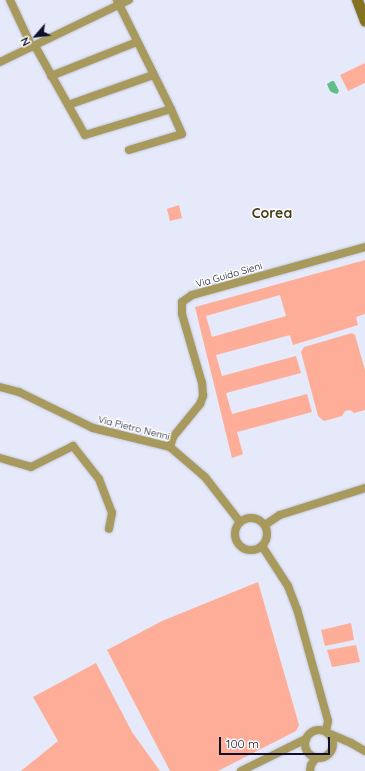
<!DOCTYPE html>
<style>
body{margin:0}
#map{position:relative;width:365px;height:771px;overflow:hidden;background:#e5e9f9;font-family:Quicksand,sans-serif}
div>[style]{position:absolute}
.green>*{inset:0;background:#feae98}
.water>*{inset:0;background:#60bf88}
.roads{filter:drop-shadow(0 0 1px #c3c6d8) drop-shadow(0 0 1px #c3c6d8)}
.street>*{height:8px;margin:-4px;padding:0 4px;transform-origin:4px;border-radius:4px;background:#a8995d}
.street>.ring{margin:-4px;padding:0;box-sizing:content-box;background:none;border:8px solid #a8995d;border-radius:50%}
.secondary>*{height:11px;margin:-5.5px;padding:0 5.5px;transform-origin:5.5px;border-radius:5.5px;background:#847223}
span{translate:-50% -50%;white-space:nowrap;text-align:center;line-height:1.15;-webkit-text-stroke:3px #fff;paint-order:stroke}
.street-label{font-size:10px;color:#0e102c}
.district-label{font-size:14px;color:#473d14;font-weight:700}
.north{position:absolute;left:16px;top:16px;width:40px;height:40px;-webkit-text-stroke:3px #fff;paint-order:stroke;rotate:242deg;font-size:11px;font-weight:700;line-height:16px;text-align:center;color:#0e102c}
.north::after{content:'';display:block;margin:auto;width:14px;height:18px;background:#0e102c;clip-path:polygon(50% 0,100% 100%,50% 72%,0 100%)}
.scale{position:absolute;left:219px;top:737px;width:111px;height:18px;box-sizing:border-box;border:2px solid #0e102c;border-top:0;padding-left:5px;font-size:12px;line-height:14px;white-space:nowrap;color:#0e102c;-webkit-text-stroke:3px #fff;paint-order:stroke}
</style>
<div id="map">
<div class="green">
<i style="clip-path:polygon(365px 63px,365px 83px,348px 91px,340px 75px)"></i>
<i style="clip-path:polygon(179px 205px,182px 218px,170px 221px,167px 209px)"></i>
<i style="clip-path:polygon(evenodd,365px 260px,365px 314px,356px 317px,358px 325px,293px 345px,290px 335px,216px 355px,222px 376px,296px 356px,301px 373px,226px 393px,232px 414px,307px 394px,312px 412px,237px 432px,243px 454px,232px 458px,195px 307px,365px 260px,280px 295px,286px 316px,212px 337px,206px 316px,280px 295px)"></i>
<i style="clip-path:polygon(352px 333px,355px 335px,365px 370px,365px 410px,354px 413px,350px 410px,345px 411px,342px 416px,324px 421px,318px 416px,301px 352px,304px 347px)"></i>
<i style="clip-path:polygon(258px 582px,299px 725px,296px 731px,218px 771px,170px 771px,107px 650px,162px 621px)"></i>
<i style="clip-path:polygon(351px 623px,354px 640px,325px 646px,321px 630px)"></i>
<i style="clip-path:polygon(356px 645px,360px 662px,332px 667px,327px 650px)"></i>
<i style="clip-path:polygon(96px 663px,132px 732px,160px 771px,21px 771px,58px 741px,33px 697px)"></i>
</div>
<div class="water">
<i style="clip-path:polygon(332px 81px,334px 81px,339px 91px,337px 94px,331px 92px,329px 89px,327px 84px)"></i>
</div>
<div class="roads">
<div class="street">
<i style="left:10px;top:0;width:52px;rotate:64.9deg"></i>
<i style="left:35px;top:46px;width:102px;rotate:60.7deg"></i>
<i style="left:85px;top:135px;width:90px;rotate:-16.8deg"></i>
<i style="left:171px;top:109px;width:122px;rotate:-116.4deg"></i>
<i style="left:0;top:62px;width:143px;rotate:-25.7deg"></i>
<i style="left:51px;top:76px;width:92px;rotate:-21.6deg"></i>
<i style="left:68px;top:105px;width:90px;rotate:-19.4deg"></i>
<i style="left:129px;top:150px;width:55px;rotate:-16.8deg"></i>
<i style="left:182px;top:134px;width:27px;rotate:-114deg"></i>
<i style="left:0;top:387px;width:20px;rotate:15deg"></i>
<i style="left:19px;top:392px;width:82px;rotate:25.9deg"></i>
<i style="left:93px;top:428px;width:79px;rotate:13.9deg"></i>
<i style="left:170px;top:447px;width:46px;rotate:40.6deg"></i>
<i style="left:205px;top:477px;width:57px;rotate:52.1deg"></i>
<i style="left:170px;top:447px;width:10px;rotate:-73deg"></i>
<i style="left:173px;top:437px;width:43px;rotate:-50.7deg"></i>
<i style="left:200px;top:404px;width:9px;rotate:-69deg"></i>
<i style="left:203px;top:396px;width:13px;rotate:-94deg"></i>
<i style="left:202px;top:383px;width:72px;rotate:-106.2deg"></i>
<i style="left:182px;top:314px;width:12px;rotate:-90deg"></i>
<i style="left:182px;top:302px;width:12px;rotate:-35deg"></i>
<i style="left:192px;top:295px;width:180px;rotate:-15.5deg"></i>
<i style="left:0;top:458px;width:32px;rotate:16deg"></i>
<i style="left:31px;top:467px;width:47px;rotate:-26.6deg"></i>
<i style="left:73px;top:446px;width:42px;rotate:51.8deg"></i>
<i style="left:99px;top:479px;width:36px;rotate:69deg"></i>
<i style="left:112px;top:513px;width:16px;rotate:101deg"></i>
<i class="ring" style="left:235px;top:518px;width:24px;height:24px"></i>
<i style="left:265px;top:525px;width:18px;rotate:-34deg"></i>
<i style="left:280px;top:515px;width:89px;rotate:-17.6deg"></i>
<i style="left:262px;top:546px;width:48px;rotate:57deg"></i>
<i style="left:288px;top:586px;width:25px;rotate:69deg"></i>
<i style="left:297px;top:609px;width:116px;rotate:74.5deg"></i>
<i style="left:328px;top:721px;width:10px;rotate:101deg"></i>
<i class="ring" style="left:305px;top:730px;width:20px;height:20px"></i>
<i style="left:330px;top:734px;width:23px;rotate:23deg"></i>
<i style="left:351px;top:743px;width:16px;rotate:30deg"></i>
<i style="left:241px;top:771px;width:72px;rotate:-26.2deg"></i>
<i style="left:310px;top:771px;width:6px;rotate:-81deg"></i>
<i style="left:311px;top:765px;width:9px;rotate:-54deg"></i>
</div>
<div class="secondary">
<i style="left:357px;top:0;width:22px;rotate:69deg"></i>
</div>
</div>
<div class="street-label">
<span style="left:229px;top:275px;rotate:-16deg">Via Guido Sieni</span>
<span style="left:134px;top:428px;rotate:14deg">Via Pietro Nenni</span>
</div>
<div class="district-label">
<span style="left:272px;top:213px">Corea</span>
</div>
<div class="north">N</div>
<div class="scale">100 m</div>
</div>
